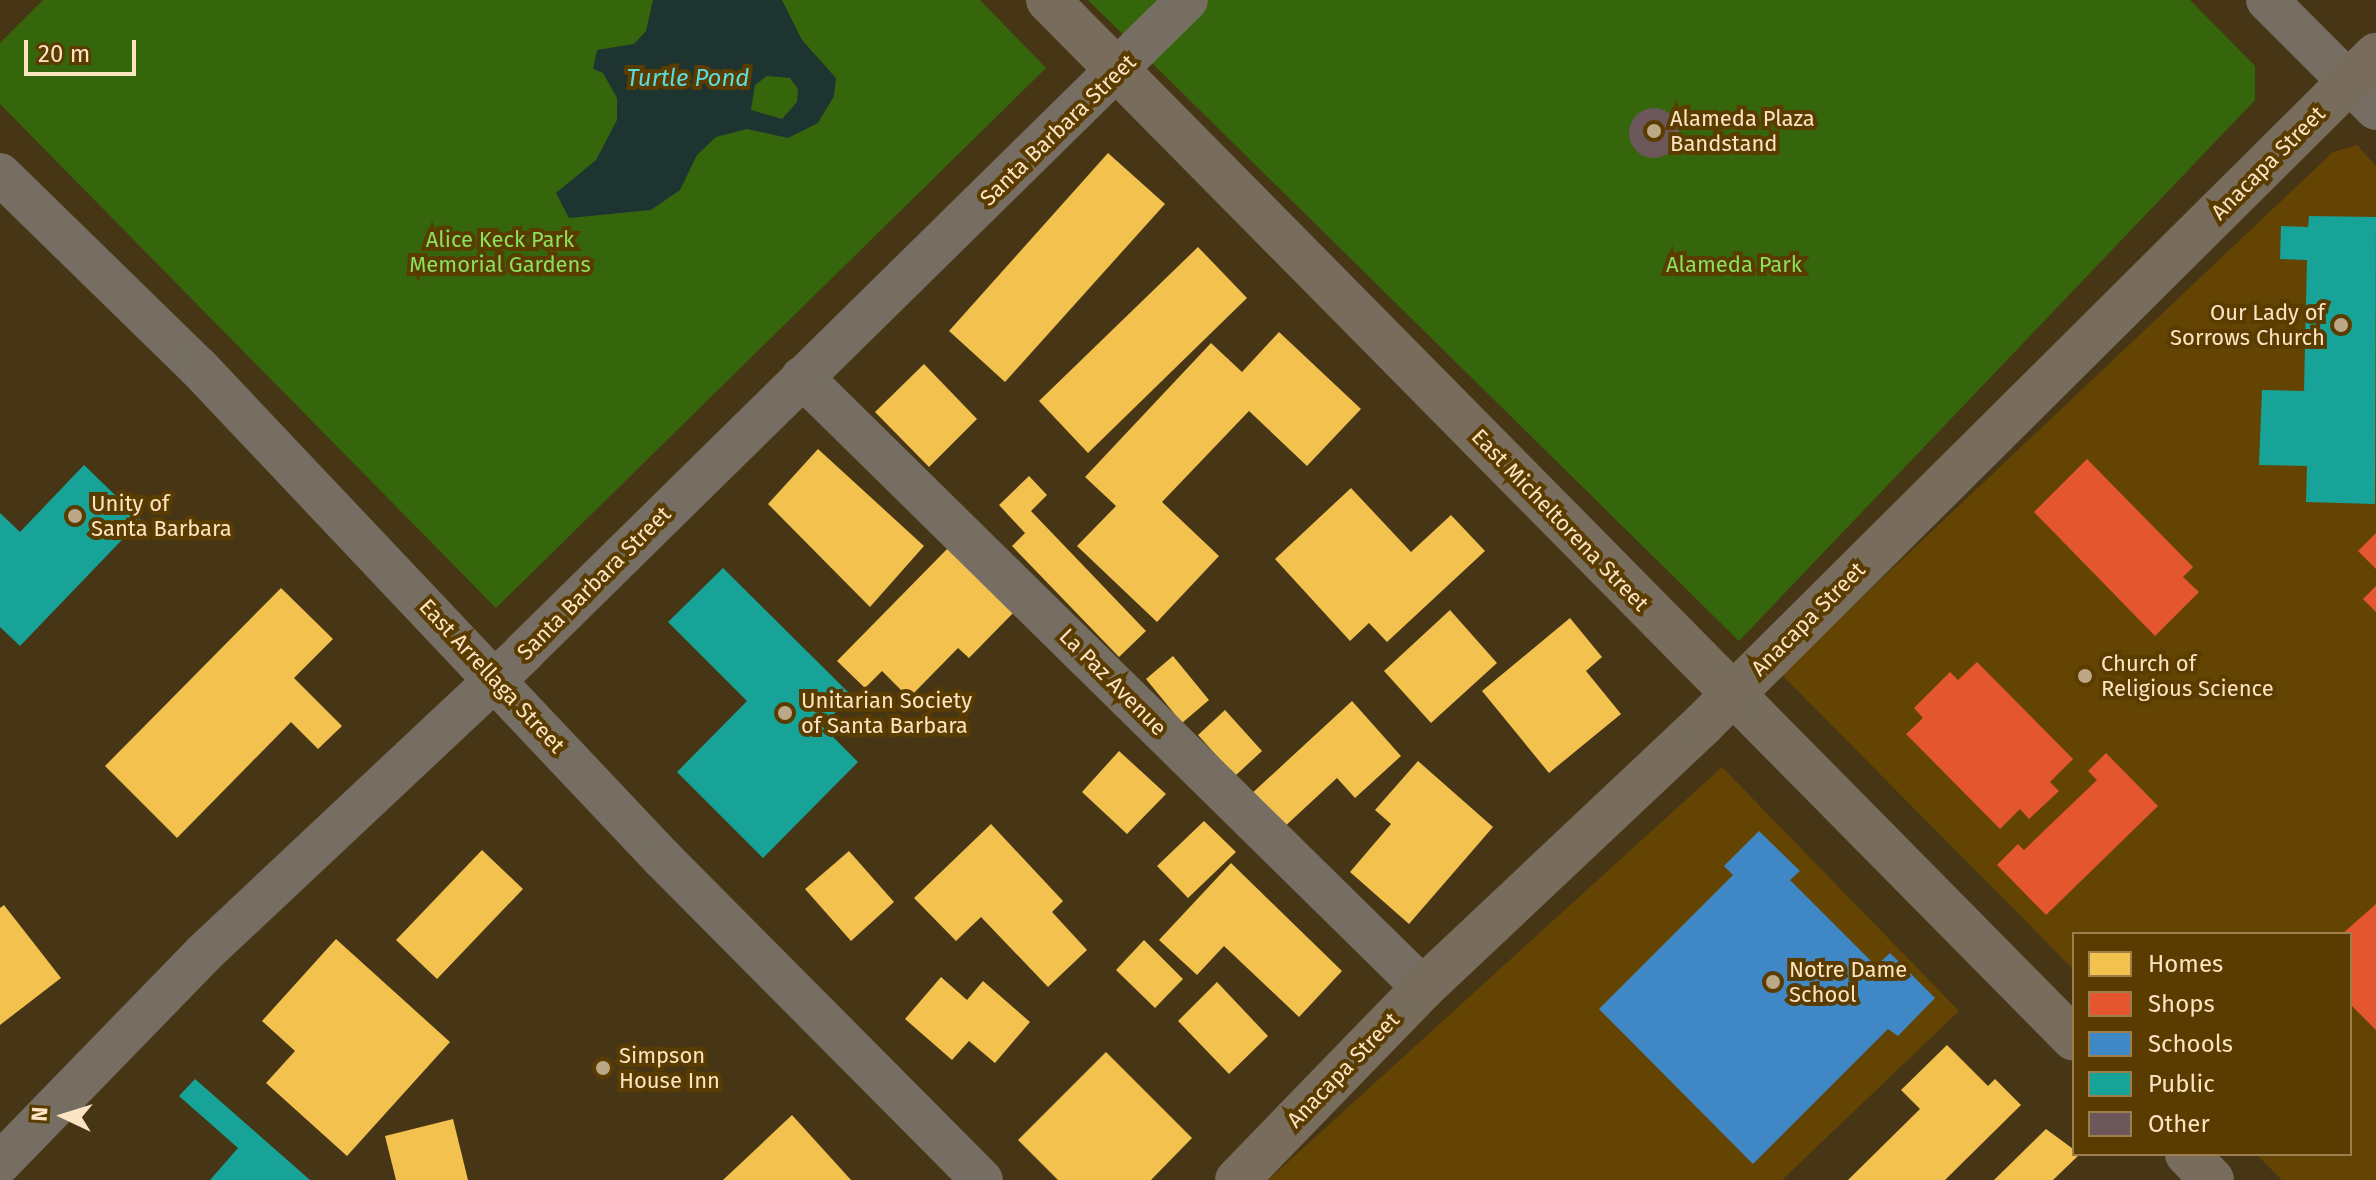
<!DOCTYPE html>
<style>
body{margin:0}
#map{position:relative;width:2376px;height:1180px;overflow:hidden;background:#463615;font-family:"Fira Sans",sans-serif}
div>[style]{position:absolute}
.built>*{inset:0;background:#644403}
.green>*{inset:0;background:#36660b}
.water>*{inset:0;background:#1e3431}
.homes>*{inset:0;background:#f2c14e}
.shops>*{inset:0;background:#e4572e}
.schools>*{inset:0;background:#3f88c5}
.public>*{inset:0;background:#17a398}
.building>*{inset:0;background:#6c575b}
.round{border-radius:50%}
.street>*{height:42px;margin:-21px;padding:0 21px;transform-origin:21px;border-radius:21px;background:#766e62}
.secondary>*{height:44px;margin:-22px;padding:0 22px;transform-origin:22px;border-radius:22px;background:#786d5c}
.dots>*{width:22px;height:22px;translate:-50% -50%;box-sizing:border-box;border:4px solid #5b3c00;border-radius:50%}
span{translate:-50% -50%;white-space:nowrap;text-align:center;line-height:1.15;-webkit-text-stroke:8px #5b3c00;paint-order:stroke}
.poi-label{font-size:22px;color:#fce4c3}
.left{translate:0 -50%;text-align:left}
.right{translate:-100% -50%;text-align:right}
.street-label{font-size:22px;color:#fce4c3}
.park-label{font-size:22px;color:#89e25e}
.water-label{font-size:24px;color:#5adcde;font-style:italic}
.legend{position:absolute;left:2072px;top:932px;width:280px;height:224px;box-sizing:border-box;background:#5b3c00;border:2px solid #9b7f4e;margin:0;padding:10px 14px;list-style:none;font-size:24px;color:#fce4c3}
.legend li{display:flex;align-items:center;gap:16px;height:40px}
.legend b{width:40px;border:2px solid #9b7f4e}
.north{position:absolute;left:24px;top:1076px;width:80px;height:80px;-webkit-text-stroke:6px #5b3c00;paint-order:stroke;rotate:274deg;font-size:22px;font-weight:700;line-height:32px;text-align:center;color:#fce4c3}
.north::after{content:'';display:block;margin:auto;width:28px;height:36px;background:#fce4c3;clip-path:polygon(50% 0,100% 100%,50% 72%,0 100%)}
.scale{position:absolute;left:24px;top:40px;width:112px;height:36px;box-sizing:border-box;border:4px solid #fce4c3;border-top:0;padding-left:10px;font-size:24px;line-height:28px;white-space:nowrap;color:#fce4c3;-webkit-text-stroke:6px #5b3c00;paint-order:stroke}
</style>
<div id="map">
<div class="built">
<i style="clip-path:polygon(2357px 145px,2376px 166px,2376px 1180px,2282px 1180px,2256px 1154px,2350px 1154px,2350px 934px,2074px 934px,2074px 970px,1781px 674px,2333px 152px)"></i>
<i style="clip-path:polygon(1722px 767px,1959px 1011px,1782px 1180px,1268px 1180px)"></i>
</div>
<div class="green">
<i style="clip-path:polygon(43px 0,980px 0,1046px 68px,496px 608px,0 104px,0 43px)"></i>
<i style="clip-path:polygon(1088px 0,2190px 0,2255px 66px,2255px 100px,1739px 641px)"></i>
</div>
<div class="water">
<i style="clip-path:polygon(evenodd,653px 0,782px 0,802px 40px,836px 78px,834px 96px,818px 123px,788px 138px,747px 129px,716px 137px,697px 155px,680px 190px,651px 210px,569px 218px,556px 193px,596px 160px,617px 120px,617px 98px,603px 73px,593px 69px,597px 50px,634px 44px,646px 31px,653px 0,767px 76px,790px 78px,798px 89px,797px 102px,782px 119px,751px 110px,755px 85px,767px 76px)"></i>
</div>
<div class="homes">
<i style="clip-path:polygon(1108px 153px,1165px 204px,1005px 382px,949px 331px)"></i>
<i style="clip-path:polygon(1198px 247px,1247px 298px,1088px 453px,1039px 401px)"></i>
<i style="clip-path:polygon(1279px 332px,1361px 409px,1307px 466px,1249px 411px,1162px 502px,1219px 556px,1157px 622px,1077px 546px,1116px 506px,1085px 477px,1211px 343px,1242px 372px)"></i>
<i style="clip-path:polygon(924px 364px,977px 419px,929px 467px,875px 412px)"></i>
<i style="clip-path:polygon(818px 449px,924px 546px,870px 607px,768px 504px)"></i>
<i style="clip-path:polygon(1029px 476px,1047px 495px,1031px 511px,1146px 631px,1119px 657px,1012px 546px,1025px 533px,999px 505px)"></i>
<i style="clip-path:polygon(1351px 488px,1411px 552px,1451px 515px,1485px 551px,1387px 642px,1369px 623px,1350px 641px,1275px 559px)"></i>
<i style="clip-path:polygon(951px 545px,1016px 610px,969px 658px,958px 648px,909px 698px,882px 671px,865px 688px,837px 661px)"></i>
<i style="clip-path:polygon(281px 588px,333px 639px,294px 678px,342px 726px,318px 749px,291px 722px,177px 838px,105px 766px)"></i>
<i style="clip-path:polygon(1450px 610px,1497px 663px,1431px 723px,1384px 671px)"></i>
<i style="clip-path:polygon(1570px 618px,1602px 657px,1586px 671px,1621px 714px,1549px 773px,1482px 691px)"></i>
<i style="clip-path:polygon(1173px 656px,1209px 700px,1182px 723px,1146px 679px)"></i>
<i style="clip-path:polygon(1352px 701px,1401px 756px,1355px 798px,1337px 778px,1281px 830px,1249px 796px)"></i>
<i style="clip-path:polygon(1225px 710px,1262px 751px,1235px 776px,1198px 735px)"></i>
<i style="clip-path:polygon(1119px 751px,1166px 794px,1127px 834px,1082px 792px)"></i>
<i style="clip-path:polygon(1418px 761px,1493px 827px,1409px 924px,1350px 872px,1391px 824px,1375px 810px)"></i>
<i style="clip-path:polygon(1204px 821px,1236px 852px,1188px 898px,1157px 866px)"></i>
<i style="clip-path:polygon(991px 824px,1063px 901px,1052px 912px,1087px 950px,1048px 987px,981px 917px,956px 941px,914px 898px)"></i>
<i style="clip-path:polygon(482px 850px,523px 889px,437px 979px,396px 940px)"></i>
<i style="clip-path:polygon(849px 851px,894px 902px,851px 941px,805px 889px)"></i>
<i style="clip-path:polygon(1231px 863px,1342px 971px,1299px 1017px,1224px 946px,1197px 975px,1159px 940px)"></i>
<i style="clip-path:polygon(4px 905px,61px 978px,0 1025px,0 908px)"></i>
<i style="clip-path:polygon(336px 939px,450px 1042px,347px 1156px,266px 1083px,295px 1051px,262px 1021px)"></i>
<i style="clip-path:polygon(1144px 940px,1183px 979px,1155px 1008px,1116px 970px)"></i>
<i style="clip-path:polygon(941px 977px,967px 1000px,983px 981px,1030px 1022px,995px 1063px,969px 1041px,952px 1060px,905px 1019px)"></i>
<i style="clip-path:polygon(1217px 982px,1268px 1036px,1229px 1074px,1178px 1021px)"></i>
<i style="clip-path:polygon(1947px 1045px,1988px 1086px,1995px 1079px,2021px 1105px,1945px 1180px,1848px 1180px,1920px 1109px,1901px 1090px)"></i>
<i style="clip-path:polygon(1106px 1052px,1192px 1138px,1151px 1180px,1058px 1180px,1018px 1140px)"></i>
<i style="clip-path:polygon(792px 1115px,851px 1180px,723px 1180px)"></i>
<i style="clip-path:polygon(453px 1119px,468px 1180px,396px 1180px,385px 1136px)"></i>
<i style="clip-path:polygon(2046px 1129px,2080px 1154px,2053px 1180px,1994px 1180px)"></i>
</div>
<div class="shops">
<i style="clip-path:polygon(2087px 459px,2193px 567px,2183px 577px,2199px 592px,2155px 636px,2034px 512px)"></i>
<i style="clip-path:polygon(2376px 533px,2376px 569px,2358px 551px)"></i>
<i style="clip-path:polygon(2376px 586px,2376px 612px,2363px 599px)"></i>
<i style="clip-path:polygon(1977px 662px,2073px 759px,2050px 782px,2059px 791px,2029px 819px,2020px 809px,2000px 829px,1906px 734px,1923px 718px,1914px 708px,1950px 672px,1958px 680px)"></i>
<i style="clip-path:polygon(2106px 753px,2158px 806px,2046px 915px,1997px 865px,2018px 844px,2024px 850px,2097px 780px,2088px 771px)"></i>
<i style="clip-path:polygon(2376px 904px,2376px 1030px,2350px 1004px,2350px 934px,2342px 934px)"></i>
</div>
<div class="schools">
<i style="clip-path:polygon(1759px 831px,1800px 871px,1790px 880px,1876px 966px,1890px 953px,1935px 998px,1898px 1036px,1888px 1029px,1753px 1164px,1599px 1009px,1733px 875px,1724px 866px)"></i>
</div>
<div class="public">
<i style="clip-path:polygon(2309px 216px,2376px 217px,2375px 504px,2306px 502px,2307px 466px,2259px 465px,2262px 390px,2304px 391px,2307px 260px,2280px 259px,2281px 226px,2308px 227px)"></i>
<i style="clip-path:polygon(84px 465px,141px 520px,20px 646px,0 627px,0 513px,20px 532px)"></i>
<i style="clip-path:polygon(723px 568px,852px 696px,822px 726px,858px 762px,763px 858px,677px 772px,747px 701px,668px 622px)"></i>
<i style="clip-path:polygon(195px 1079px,310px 1180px,210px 1180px,238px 1148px,179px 1096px)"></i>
</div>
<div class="building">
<i class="round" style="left:1629px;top:108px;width:50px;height:50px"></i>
</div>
<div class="street">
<i style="left:2267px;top:0;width:154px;rotate:45deg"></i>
<i style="left:0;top:174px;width:277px;rotate:44.3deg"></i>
<i style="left:198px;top:367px;width:676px;rotate:46.62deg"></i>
<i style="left:662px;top:858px;width:454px;rotate:45.2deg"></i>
<i style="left:802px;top:377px;width:871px;rotate:44.53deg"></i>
<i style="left:0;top:1163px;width:291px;rotate:-45.8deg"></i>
<i style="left:203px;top:954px;width:439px;rotate:-43.2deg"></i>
<i style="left:523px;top:653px;width:931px;rotate:-44.52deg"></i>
</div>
<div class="secondary">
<i style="left:1048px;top:0;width:1460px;rotate:45.36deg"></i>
<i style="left:2187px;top:1154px;width:36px;rotate:46deg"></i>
<i style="left:1237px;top:1180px;width:267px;rotate:-45.9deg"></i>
<i style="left:1423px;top:988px;width:386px;rotate:-43.3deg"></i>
<i style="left:1704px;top:723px;width:948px;rotate:-44.83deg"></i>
</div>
<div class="dots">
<i style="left:1654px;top:131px;background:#bca786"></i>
<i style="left:2341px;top:325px;background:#bca786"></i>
<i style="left:75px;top:516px;background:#bca786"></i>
<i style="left:2085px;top:676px;background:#bca786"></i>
<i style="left:785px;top:713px;background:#bca786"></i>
<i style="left:1773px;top:982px;background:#bca786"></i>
<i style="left:603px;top:1068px;background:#bca786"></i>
</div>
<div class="poi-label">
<span class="left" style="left:1670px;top:131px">Alameda Plaza<br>Bandstand</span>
<span class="right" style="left:2325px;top:325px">Our Lady of<br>Sorrows Church</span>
<span class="left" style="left:91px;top:516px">Unity of<br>Santa Barbara</span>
<span class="left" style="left:2101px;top:676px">Church of<br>Religious Science</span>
<span class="left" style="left:801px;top:713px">Unitarian Society<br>of Santa Barbara</span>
<span class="left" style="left:1789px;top:982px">Notre Dame<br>School</span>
<span class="left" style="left:619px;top:1068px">Simpson<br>House Inn</span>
</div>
<div class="street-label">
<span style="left:1058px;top:130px;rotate:-44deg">Santa Barbara Street</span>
<span style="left:2268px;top:163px;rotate:-45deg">Anacapa Street</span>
<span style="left:1560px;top:520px;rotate:46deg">East Micheltorena Street</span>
<span style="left:594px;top:583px;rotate:-45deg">Santa Barbara Street</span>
<span style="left:1808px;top:619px;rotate:-45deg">Anacapa Street</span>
<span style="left:492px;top:676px;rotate:47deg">East Arrellaga Street</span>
<span style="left:1113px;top:682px;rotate:45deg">La Paz Avenue</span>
<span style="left:1343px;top:1070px;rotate:-46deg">Anacapa Street</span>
</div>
<div class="park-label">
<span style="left:500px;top:252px">Alice Keck Park<br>Memorial Gardens</span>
<span style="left:1734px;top:265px">Alameda Park</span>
</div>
<div class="water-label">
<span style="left:688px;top:79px">Turtle Pond</span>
</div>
<ul class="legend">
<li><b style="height:22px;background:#f2c14e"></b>Homes</li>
<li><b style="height:22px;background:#e4572e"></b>Shops</li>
<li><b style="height:22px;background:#3f88c5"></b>Schools</li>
<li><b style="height:22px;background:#17a398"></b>Public</li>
<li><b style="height:22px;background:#6c575b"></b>Other</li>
</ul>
<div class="north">N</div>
<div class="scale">20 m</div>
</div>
